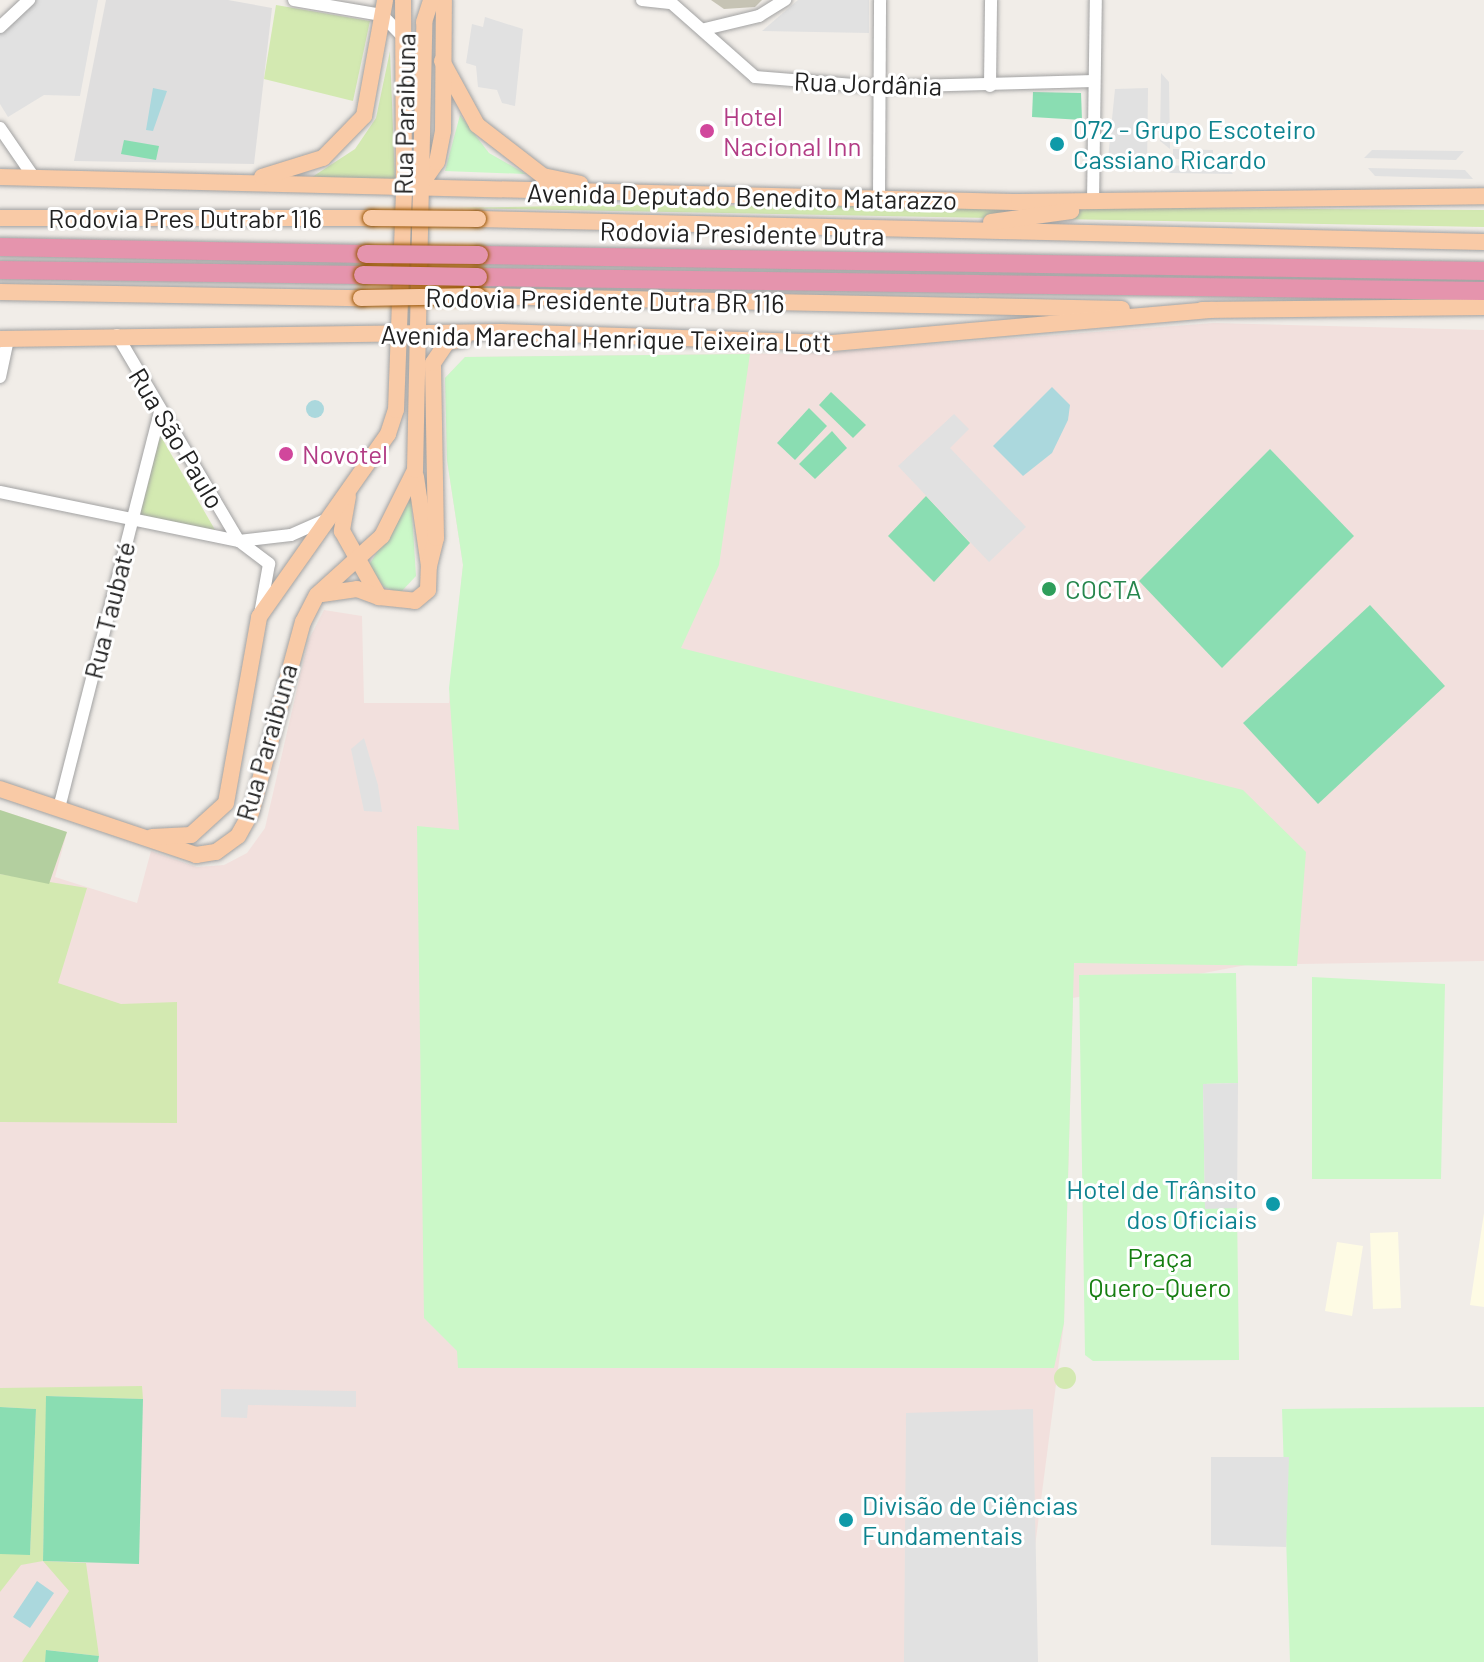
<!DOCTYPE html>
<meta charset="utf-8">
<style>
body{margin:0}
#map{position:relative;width:1484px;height:1662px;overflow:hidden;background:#f1ede8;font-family:Barlow,sans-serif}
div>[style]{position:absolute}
.residential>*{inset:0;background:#dfdede}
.education>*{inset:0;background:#fefbe4}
.military>*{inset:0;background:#f2e0dd}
.construction>*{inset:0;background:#c6c3b4}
.grass>*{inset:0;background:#d3e9b1}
.round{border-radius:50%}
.forest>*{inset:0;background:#b3cf9f}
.park>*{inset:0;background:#cbf8c8}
.pitch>*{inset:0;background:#8addb2}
.parking>*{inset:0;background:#e1e1e1}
.water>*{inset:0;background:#abd8dd}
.roads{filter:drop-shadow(0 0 2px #a2a2a2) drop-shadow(0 0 2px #a2a2a2)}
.minor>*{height:12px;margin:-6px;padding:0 6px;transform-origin:6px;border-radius:6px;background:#fff}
.major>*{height:16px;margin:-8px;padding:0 8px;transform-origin:8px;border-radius:8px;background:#f9caa6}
.highway>*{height:18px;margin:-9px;padding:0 9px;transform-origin:9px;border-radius:9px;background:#e594ad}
.bridges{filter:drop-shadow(0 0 2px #995505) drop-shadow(0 0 2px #995505)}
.major-bridge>*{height:16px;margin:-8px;padding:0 8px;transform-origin:8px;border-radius:8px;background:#f9caa6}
.highway-bridge>*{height:18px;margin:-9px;padding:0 9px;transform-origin:9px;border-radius:9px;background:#e594ad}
.dots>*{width:22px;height:22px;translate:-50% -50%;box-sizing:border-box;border:4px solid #fff;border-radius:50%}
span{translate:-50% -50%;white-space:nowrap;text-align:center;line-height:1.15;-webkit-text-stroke:6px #fff;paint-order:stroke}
.street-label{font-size:26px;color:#212121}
.hotel-label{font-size:26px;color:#b23c85}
.left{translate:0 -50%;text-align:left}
.culture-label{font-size:26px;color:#0d838f}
.right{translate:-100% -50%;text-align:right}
.leisure-label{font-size:26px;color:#27864d}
.park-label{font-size:26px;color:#157e10}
</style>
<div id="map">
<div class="residential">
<i style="clip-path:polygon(106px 0,228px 0,272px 8px,254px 164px,74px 161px)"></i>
</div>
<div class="education">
<i style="clip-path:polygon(1484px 1213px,1484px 1307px,1470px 1305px)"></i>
<i style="clip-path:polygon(1398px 1232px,1401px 1308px,1373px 1309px,1370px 1233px)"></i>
<i style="clip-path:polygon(1337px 1242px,1363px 1246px,1352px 1316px,1325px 1311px)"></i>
</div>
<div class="military">
<i style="clip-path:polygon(1213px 323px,1484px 330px,1484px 961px,1246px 965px,1073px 998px,1064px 1323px,1020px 1662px,0 1662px,0 810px,67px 832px,55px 877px,137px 903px,151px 851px,197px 867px,224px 865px,247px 853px,265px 828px,308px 641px,324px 610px,362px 616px,364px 703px,449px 703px,463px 565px,447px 460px,445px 378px,465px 357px,819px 353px)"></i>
</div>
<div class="construction">
<i style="clip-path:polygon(711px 0,762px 0,755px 7px,724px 9px)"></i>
</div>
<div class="grass">
<i style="clip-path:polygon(276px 5px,370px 21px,353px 101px,264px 79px)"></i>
<i style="clip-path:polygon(390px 51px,395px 181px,306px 181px,355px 149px,376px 118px)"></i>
<i style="clip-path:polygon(614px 205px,1484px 210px,1484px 227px,454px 208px)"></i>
<i style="clip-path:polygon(160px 435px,218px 535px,139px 519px)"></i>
<i style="clip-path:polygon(0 874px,87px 888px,58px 983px,121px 1004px,177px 1002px,177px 1123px,0 1122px)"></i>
<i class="round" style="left:1054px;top:1367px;width:22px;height:22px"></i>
<i style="clip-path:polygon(142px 1386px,143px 1399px,47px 1396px,43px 1561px,86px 1563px,99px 1656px,47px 1650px,45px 1662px,22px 1662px,69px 1591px,43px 1561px,21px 1565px,0 1592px,0 1554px,30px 1554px,36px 1409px,0 1407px,0 1388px)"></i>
</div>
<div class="forest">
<i style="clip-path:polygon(0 810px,67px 832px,49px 884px,0 874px)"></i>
</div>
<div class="park">
<i style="clip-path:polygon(460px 115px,489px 153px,526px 174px,445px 171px)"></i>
<i style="clip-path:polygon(750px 354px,719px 565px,681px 648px,1243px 790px,1306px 852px,1297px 966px,1074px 963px,1064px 1323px,1054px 1368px,458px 1368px,457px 1351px,424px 1318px,417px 826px,459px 830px,449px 688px,463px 565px,447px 460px,445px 378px,465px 357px)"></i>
<i style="clip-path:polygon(411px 498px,416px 576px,400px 593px,384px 587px,369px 565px)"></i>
<i style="clip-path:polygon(1236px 973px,1238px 1083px,1203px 1084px,1205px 1208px,1237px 1208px,1239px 1360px,1093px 1361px,1085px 1355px,1079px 975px)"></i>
<i style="clip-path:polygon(1312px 977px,1445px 984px,1441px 1179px,1312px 1179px)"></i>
<i style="clip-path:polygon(1484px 1407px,1484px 1662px,1290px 1662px,1282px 1409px)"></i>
</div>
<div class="pitch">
<i style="clip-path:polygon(1033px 92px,1081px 93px,1082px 120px,1032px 117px)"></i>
<i style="clip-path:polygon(124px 140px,159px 146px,156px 160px,121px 154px)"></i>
<i style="clip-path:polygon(831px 392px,866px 425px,853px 438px,819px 405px)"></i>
<i style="clip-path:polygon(809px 408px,827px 426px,795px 460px,777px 443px)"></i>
<i style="clip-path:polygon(832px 431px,847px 448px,815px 479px,799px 464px)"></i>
<i style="clip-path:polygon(1270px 449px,1354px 536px,1222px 668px,1139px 581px)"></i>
<i style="clip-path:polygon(926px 496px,970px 543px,934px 582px,888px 536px)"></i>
<i style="clip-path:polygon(1370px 605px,1445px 686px,1318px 804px,1243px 723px)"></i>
<i style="clip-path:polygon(46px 1396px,143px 1399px,139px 1564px,43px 1561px)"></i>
<i style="clip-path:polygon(0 1407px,36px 1409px,30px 1555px,0 1554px)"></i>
<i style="clip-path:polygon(46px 1650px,99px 1656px,98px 1662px,45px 1662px)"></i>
</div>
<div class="parking">
<i style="clip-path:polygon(35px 0,98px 0,80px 96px,44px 95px,8px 117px,0 104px,0 32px)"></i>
<i style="clip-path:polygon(798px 0,869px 0,869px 33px,762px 31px)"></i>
<i style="clip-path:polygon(485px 17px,523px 29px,515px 106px,502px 103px,497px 90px,478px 87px,476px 66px,466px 63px,472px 24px,483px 27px)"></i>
<i style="clip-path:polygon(1161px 73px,1169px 82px,1170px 149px,1160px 141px)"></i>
<i style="clip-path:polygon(1148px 88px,1147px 172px,1107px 169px,1115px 89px)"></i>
<i style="clip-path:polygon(1173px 149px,1213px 150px,1213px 159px,1173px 159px)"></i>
<i style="clip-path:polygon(1372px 150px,1464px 151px,1456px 160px,1364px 158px)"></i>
<i style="clip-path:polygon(1161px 165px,1227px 167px,1233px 174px,1170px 173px)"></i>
<i style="clip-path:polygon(1368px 168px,1465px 170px,1473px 179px,1375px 176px)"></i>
<i style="clip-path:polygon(954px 414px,969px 429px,950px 448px,1026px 527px,989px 562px,898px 466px)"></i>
<i style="clip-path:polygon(364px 738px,378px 785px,382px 812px,364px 811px,351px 749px)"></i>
<i style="clip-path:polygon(1238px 1083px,1237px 1208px,1205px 1209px,1203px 1084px)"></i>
<i style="clip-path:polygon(221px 1389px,356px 1391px,356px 1407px,248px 1405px,247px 1418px,221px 1417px)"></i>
<i style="clip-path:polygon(1033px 1409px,1038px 1662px,904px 1662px,906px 1413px)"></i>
<i style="clip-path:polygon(1211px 1457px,1289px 1457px,1286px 1547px,1211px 1545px)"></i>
</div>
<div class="water">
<i style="clip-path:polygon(153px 88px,167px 91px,153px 131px,146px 130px)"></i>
<i style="clip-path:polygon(1052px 387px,1070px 405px,1068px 420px,1052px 453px,1023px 476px,993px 446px)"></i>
<i class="round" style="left:306px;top:400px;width:18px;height:18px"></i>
<i style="clip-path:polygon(37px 1581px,54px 1593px,30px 1628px,13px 1617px)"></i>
</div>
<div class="roads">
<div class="minor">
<i style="left:294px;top:0;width:89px;rotate:9.7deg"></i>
<i style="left:382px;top:15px;width:32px;rotate:46deg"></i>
<i style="left:642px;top:0;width:28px;rotate:6deg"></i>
<i style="left:668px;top:0;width:116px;rotate:41.5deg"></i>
<i style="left:755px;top:77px;width:124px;rotate:4.6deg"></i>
<i style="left:879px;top:87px;width:215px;rotate:-1.6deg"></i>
<i style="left:0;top:27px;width:40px;rotate:-43deg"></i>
<i style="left:705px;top:29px;width:56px;rotate:-13.5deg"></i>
<i style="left:759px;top:16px;width:31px;rotate:-32deg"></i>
<i style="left:990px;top:86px;width:86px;rotate:-89.3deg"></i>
<i style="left:0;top:128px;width:62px;rotate:55.5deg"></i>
<i style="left:879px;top:200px;width:200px;rotate:-89.7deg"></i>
<i style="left:1093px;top:203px;width:203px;rotate:-89.2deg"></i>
<i style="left:117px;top:335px;width:239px;rotate:59.4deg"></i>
<i style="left:239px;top:541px;width:38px;rotate:37deg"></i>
<i style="left:269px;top:564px;width:51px;rotate:100.2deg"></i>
<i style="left:0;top:377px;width:39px;rotate:-78deg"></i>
<i style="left:0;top:492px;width:244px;rotate:11.6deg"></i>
<i style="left:239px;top:541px;width:52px;rotate:-6.6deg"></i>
<i style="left:291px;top:535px;width:36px;rotate:-24deg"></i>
<i style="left:59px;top:808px;width:409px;rotate:-75.7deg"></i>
</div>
<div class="major">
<i style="left:442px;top:61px;width:73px;rotate:61.3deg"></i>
<i style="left:477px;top:125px;width:83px;rotate:37.7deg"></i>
<i style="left:543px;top:176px;width:38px;rotate:12deg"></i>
<i style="left:0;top:177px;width:1019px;rotate:1.41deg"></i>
<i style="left:1019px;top:202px;width:465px;rotate:-0.7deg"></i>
<i style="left:262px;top:177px;width:64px;rotate:-17.3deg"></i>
<i style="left:323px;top:158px;width:59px;rotate:-45.7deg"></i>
<i style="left:364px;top:116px;width:118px;rotate:-79.7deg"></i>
<i style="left:420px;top:186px;width:29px;rotate:-55deg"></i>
<i style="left:437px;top:162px;width:32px;rotate:-79deg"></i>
<i style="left:443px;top:131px;width:131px;rotate:-89.6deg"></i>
<i style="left:0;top:218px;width:371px"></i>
<i style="left:478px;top:219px;width:1006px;rotate:1.31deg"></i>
<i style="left:991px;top:222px;width:81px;rotate:-7.8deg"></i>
<i style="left:0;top:292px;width:361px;rotate:1deg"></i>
<i style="left:478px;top:296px;width:644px;rotate:1.16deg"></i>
<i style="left:1202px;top:310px;width:282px;rotate:-0.6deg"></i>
<i style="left:0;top:339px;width:501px;rotate:-0.8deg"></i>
<i style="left:501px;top:332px;width:331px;rotate:1.9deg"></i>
<i style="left:832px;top:343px;width:380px;rotate:-5deg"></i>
<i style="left:348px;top:496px;width:36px;rotate:100deg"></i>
<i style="left:342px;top:531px;width:76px;rotate:60.7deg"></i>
<i style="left:379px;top:597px;width:36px;rotate:6deg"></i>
<i style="left:415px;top:601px;width:17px;rotate:-40deg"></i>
<i style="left:428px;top:590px;width:24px;rotate:-88deg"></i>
<i style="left:429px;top:566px;width:90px;rotate:-98.3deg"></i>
<i style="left:429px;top:566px;width:29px;rotate:-76deg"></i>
<i style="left:436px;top:538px;width:175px;rotate:-91deg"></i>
<i style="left:433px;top:363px;width:25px;rotate:-56deg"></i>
<i style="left:447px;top:342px;width:17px;rotate:-10deg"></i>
<i style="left:322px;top:594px;width:35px;rotate:-8deg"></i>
<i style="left:357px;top:589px;width:23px;rotate:20deg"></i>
<i style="left:0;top:789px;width:207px;rotate:18.6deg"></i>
<i style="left:196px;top:855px;width:20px;rotate:-9deg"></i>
<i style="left:216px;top:852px;width:27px;rotate:-36deg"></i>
<i style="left:238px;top:836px;width:26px;rotate:-61deg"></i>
<i style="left:251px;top:813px;width:198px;rotate:-74.8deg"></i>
<i style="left:303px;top:622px;width:30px;rotate:-63deg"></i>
<i style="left:317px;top:595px;width:88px;rotate:-42.2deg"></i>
<i style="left:382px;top:536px;width:74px;rotate:-63.4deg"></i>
<i style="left:415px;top:470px;width:448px;rotate:-88.8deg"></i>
<i style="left:424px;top:22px;width:23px;rotate:-72deg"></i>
<i style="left:152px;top:837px;width:39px;rotate:-3deg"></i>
<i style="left:191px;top:835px;width:47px;rotate:-42.4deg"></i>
<i style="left:226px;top:803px;width:189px;rotate:-79.9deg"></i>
<i style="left:259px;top:617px;width:224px;rotate:-54.8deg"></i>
<i style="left:388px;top:434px;width:25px;rotate:-72deg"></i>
<i style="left:396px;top:410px;width:223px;rotate:-87.9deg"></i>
<i style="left:404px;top:187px;width:187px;rotate:-90.3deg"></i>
</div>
<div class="highway">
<i style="left:0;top:247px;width:366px;rotate:1.1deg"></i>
<i style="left:479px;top:255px;width:1005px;rotate:0.91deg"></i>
<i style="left:0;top:270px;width:363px;rotate:0.8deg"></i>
<i style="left:478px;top:277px;width:1006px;rotate:0.8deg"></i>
</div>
</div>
<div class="bridges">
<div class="major-bridge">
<i style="left:371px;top:218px;width:107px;rotate:0.5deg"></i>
<i style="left:361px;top:298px;width:117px;rotate:-1deg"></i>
</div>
<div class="highway-bridge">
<i style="left:366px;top:254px;width:113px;rotate:0.5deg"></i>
<i style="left:363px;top:275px;width:115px;rotate:1deg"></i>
</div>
</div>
<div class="dots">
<i style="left:707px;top:131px;background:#d1479c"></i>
<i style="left:1057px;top:144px;background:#0f9aa8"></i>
<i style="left:286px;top:454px;background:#d1479c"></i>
<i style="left:1049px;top:589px;background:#2e9e5b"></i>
<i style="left:1273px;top:1204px;background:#0f9aa8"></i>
<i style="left:846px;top:1520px;background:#0f9aa8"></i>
</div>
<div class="street-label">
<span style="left:868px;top:83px;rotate:2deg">Rua Jordânia</span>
<span style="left:404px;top:114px;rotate:-89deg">Rua Paraibuna</span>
<span style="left:742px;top:196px;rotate:1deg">Avenida Deputado Benedito Matarazzo</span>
<span style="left:185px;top:218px">Rodovia Pres Dutrabr 116</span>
<span style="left:742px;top:233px;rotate:1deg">Rodovia Presidente Dutra</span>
<span style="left:605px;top:300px;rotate:1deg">Rodovia Presidente Dutra BR 116</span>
<span style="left:606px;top:338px;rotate:1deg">Avenida Marechal Henrique Teixeira Lott</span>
<span style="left:177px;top:438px;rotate:59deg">Rua São Paulo</span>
<span style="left:109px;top:610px;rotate:-76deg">Rua Taubaté</span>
<span style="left:266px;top:742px;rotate:-74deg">Rua Paraibuna</span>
</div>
<div class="hotel-label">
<span class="left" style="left:723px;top:131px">Hotel<br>Nacional Inn</span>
<span class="left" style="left:302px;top:454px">Novotel</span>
</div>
<div class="culture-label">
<span class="left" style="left:1073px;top:144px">072 - Grupo Escoteiro<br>Cassiano Ricardo</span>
<span class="right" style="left:1257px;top:1204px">Hotel de Trânsito<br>dos Oficiais</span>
<span class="left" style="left:862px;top:1520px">Divisão de Ciências<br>Fundamentais</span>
</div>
<div class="leisure-label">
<span class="left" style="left:1065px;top:589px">COCTA</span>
</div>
<div class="park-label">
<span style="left:1160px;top:1272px">Praça<br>Quero-Quero</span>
</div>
</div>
